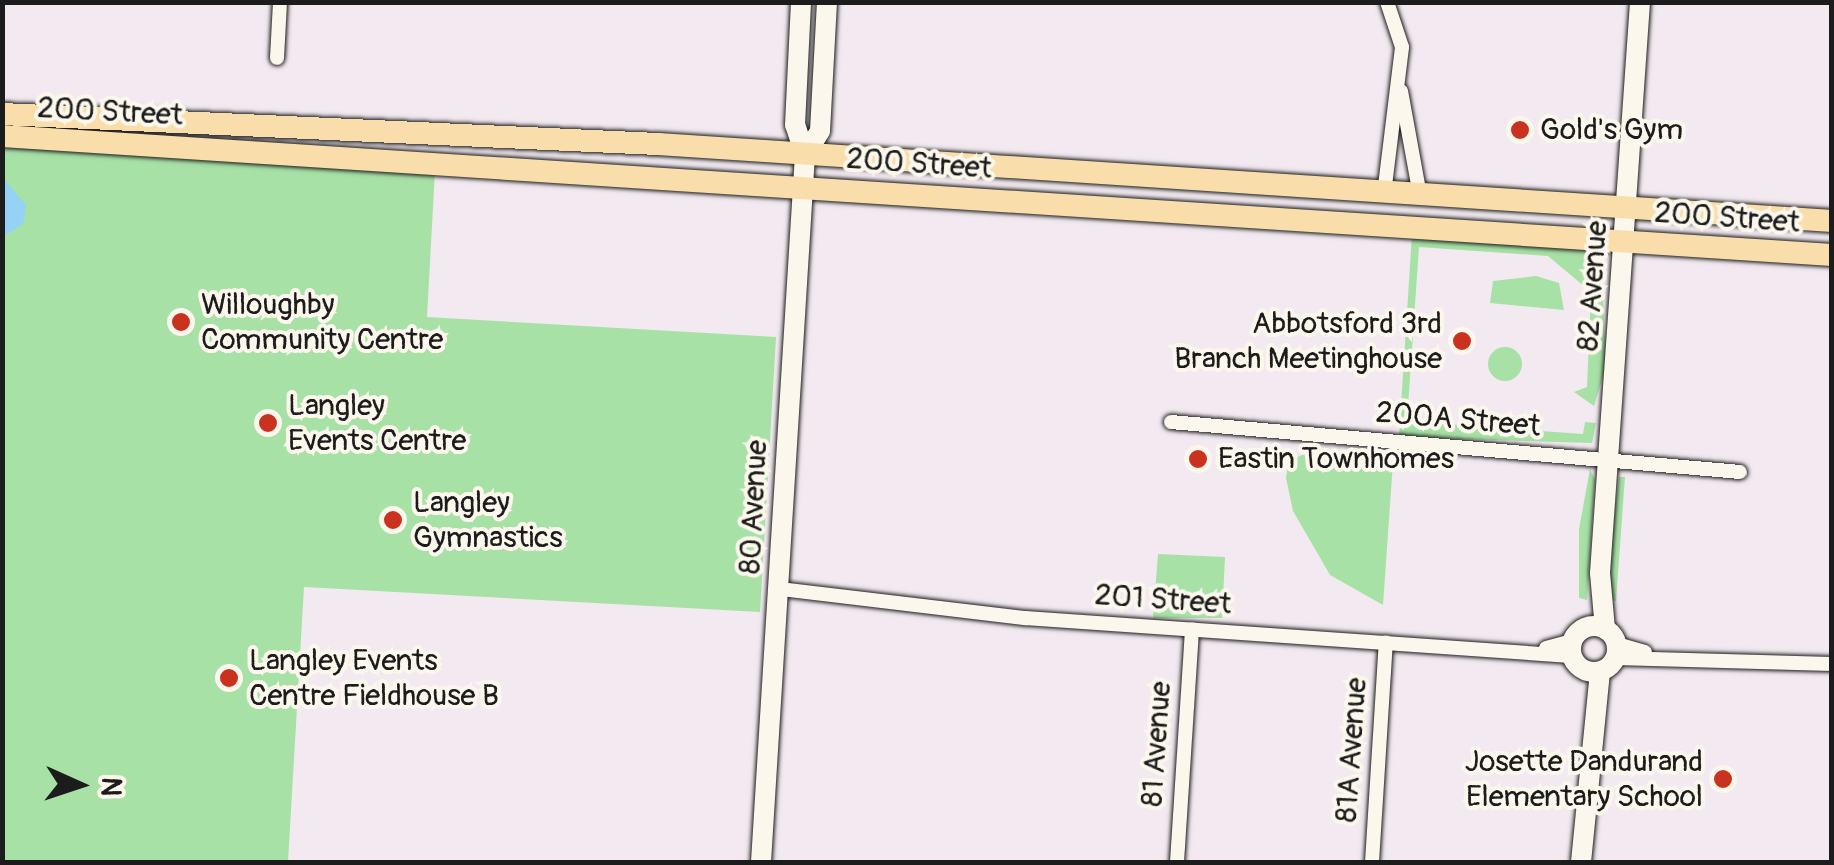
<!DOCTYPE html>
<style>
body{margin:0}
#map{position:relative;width:1834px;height:865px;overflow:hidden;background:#f2eaf0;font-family:Pangolin,sans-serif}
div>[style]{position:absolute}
.green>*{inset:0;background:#a7e1a6}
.round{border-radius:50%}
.water>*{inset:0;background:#94d3f5}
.roads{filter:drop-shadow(0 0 2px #1c1c1c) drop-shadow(0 0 2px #1c1c1c)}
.street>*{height:14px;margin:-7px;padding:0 7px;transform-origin:7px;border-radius:7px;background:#fbf7ec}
.secondary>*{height:20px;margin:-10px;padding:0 10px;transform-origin:10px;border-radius:10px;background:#fbf7ec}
.secondary>.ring{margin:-10px;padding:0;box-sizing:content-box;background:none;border:20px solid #fbf7ec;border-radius:50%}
.primary>*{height:22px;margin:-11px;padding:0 11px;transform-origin:11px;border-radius:11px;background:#f9deab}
.dots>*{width:28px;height:28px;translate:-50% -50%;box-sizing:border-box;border:5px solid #fbf7ec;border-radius:50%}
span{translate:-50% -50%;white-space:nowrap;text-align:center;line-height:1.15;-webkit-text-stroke:8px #fbf7ec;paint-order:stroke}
.street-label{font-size:30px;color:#1c1c1c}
.poi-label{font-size:30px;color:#1c1c1c}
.left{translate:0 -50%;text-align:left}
.right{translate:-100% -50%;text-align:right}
.frame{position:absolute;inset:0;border:5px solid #1c1c1c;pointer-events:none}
.north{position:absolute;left:30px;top:735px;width:100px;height:100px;-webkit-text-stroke:8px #fbf7ec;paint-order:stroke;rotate:93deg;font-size:28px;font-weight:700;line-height:40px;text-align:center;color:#1c1c1c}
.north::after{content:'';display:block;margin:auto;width:35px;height:45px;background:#1c1c1c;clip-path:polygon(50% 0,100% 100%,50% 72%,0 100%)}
</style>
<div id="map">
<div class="green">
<i style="clip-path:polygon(3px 147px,435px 171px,427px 317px,776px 337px,760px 612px,304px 587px,288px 862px,3px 862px)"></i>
<i style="clip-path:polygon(1412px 234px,1601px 250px,1606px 367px,1594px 406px,1574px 392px,1587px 387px,1591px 292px,1548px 256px,1419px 247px,1407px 421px,1583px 434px,1585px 422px,1596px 423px,1592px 443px,1399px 437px)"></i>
<i style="clip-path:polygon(1536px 276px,1559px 283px,1564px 310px,1490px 303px,1493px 281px)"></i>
<i class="round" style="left:1488px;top:347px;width:34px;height:34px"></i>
<i style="clip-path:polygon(1302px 455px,1393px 462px,1383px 605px,1330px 575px,1293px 511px,1286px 478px,1289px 461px)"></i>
<i style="clip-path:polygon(1590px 469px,1595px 480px,1587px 600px,1579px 598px,1579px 529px)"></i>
<i style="clip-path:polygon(1619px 477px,1625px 477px,1616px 601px,1608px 599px,1608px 566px)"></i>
<i style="clip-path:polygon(1158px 554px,1225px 557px,1222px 618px,1153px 618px)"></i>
</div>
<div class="water">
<i style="clip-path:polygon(3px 178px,26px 205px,23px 224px,3px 237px)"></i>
</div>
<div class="roads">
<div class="street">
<i style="left:277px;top:58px;width:56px;rotate:-86.9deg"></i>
<i style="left:1401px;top:91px;width:107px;rotate:79.7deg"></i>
<i style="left:1384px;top:194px;width:148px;rotate:-83deg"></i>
<i style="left:1402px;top:47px;width:47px;rotate:-108.4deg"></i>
<i style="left:1171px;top:422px;width:571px;rotate:5.02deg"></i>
<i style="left:780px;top:589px;width:247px;rotate:6.8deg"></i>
<i style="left:1025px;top:618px;width:547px;rotate:3.98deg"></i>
<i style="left:1617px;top:644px;width:29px;rotate:16deg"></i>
<i style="left:1546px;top:648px;width:27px;rotate:-15deg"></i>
<i style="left:1616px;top:658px;width:216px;rotate:1.6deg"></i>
<i style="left:1177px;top:862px;width:233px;rotate:-86.3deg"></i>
<i style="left:1372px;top:862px;width:220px;rotate:-86.4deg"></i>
</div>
<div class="secondary">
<i style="left:805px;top:155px;width:28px;rotate:-58deg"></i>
<i style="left:820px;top:131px;width:129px;rotate:-86.9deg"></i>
<i class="ring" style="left:1571px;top:626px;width:26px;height:26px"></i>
<i style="left:1605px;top:629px;width:56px;rotate:-95.1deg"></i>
<i style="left:1600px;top:573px;width:572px;rotate:-85.99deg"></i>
<i style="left:761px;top:862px;width:708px;rotate:-86.44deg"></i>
<i style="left:805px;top:155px;width:32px;rotate:-108deg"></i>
<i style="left:795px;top:125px;width:123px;rotate:-87.2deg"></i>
<i style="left:1581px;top:862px;width:191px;rotate:-84.3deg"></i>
</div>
<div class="primary">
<i style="left:2px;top:114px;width:657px;rotate:2.62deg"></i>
<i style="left:658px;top:144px;width:1177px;rotate:3.75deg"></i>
<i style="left:2px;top:136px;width:1834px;rotate:3.72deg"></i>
</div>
</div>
<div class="dots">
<i style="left:1520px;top:130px;background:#c8321e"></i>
<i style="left:181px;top:322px;background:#c8321e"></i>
<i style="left:1462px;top:341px;background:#c8321e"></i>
<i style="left:268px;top:423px;background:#c8321e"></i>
<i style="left:1198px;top:459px;background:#c8321e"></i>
<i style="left:393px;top:520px;background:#c8321e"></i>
<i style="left:229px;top:678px;background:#c8321e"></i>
<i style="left:1723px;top:779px;background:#c8321e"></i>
</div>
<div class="street-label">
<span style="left:110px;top:112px;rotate:3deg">200 Street</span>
<span style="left:919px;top:164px;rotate:4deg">200 Street</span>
<span style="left:1727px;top:218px;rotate:4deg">200 Street</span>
<span style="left:1593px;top:286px;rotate:-86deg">82 Avenue</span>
<span style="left:1458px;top:420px;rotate:5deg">200A Street</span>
<span style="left:754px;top:507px;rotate:-87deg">80 Avenue</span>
<span style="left:1163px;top:600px;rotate:4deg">201 Street</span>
<span style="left:1157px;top:744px;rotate:-86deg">81 Avenue</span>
<span style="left:1352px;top:750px;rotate:-86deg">81A Avenue</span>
</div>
<div class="poi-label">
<span class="left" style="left:1540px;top:130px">Gold's Gym</span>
<span class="left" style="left:201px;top:322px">Willoughby<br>Community Centre</span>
<span class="right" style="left:1442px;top:341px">Abbotsford 3rd<br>Branch Meetinghouse</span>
<span class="left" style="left:288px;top:423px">Langley<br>Events Centre</span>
<span class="left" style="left:1218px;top:459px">Eastin Townhomes</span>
<span class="left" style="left:413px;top:520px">Langley<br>Gymnastics</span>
<span class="left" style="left:249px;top:678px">Langley Events<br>Centre Fieldhouse B</span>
<span class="right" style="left:1703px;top:779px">Josette Dandurand<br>Elementary School</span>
</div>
<div class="frame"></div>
<div class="north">N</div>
</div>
